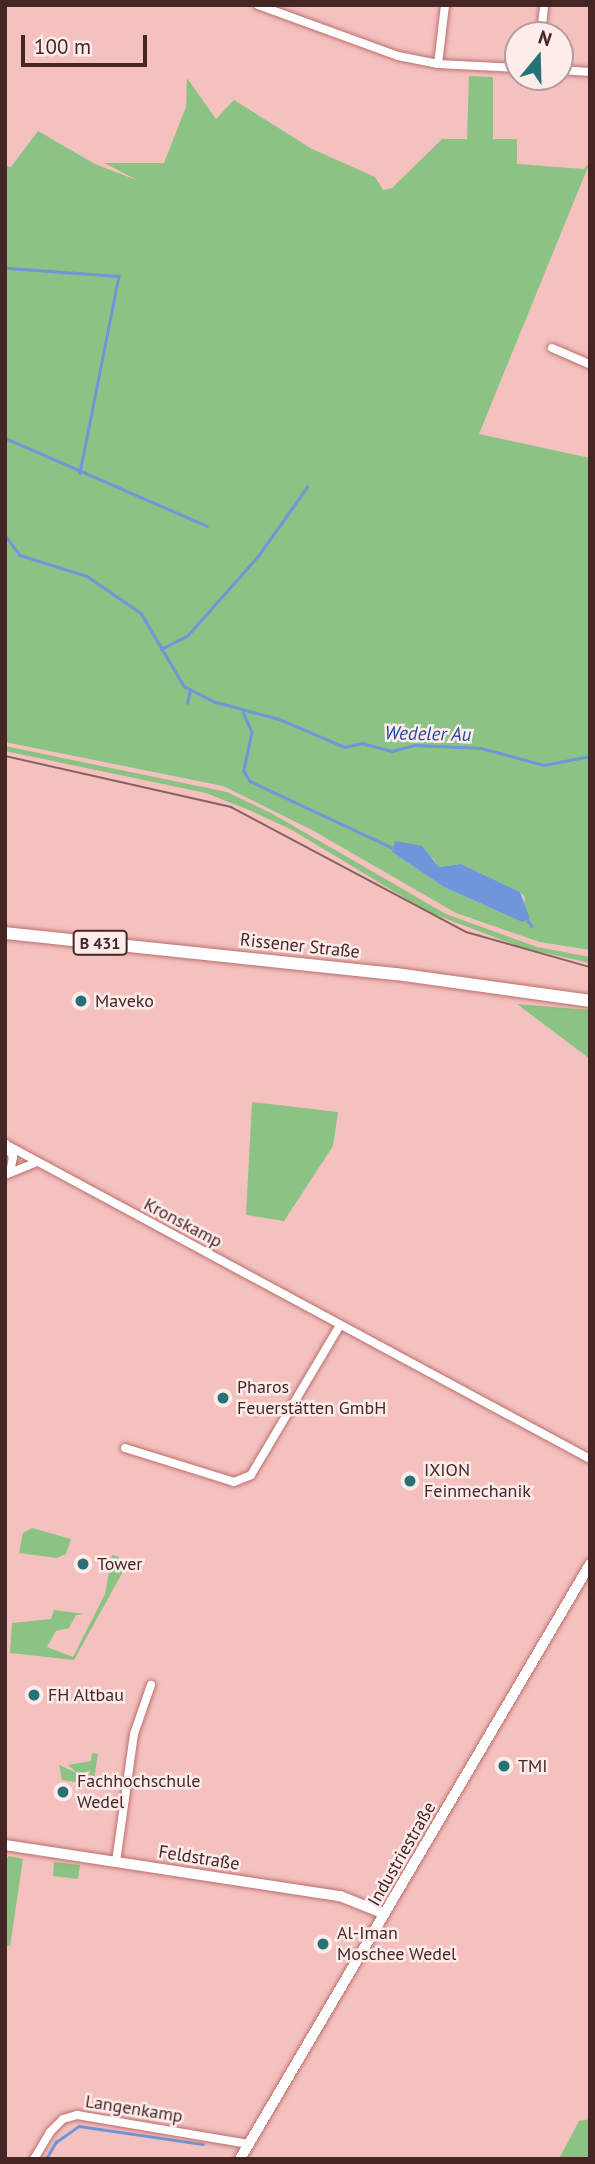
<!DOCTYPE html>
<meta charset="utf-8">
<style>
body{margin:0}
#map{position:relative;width:595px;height:2164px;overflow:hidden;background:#f4c1bf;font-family:"PT Sans",sans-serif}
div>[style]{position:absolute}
.green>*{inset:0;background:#8ac383}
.water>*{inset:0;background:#6f95da}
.stream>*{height:2.5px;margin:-1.25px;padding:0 1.25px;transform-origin:1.25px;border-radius:1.25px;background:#6f95da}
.roads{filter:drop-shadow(0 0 2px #bc6f6d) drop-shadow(0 0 2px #bc6f6d)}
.minor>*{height:8px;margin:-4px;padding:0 4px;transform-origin:4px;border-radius:4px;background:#fff}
.tertiary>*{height:10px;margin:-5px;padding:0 5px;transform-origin:5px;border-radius:5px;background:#fff}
.primary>*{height:12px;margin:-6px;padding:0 6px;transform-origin:6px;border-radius:6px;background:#fff}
.tram>*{height:2px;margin:-1px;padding:0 1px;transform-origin:1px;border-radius:1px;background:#896260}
.dots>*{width:19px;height:19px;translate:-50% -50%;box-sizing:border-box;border:4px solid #feeceb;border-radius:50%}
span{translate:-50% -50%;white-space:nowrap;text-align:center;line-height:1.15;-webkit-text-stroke:5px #feeceb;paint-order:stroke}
.shield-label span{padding:2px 5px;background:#feeceb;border:2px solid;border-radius:5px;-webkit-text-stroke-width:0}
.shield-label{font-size:16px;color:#462625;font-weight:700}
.street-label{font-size:18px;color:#462625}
.poi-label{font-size:18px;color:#462625}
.left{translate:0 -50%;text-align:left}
.water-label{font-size:19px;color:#214c9e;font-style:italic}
.frame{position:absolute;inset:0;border:7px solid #462625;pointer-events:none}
.north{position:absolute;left:504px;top:21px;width:70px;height:70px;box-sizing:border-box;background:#feeceb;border:2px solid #b49d9c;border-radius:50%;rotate:19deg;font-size:19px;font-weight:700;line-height:28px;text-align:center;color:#462625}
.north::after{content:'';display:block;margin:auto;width:24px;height:32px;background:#277277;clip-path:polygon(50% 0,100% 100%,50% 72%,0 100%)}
.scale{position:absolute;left:21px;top:35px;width:126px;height:32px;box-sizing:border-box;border:4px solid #462625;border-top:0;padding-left:9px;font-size:21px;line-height:24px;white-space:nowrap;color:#462625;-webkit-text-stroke:5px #feeceb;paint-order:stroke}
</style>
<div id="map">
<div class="green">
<i style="clip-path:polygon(evenodd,469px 76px,493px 77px,493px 139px,517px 139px,517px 164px,584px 169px,590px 162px,479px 434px,590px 458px,590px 950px,540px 942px,456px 913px,312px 830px,223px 786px,5px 742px,5px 166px,11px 167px,38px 131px,95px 164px,139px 181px,104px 163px,164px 163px,186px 107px,187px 78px,216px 119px,234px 100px,312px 149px,375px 177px,383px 190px,392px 188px,442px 139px,467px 139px,469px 76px,392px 852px,433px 858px,439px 867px,461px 864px,520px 892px,525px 897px,522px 922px,444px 887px,392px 852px)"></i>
<i style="clip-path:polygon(5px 746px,227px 792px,271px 813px,446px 914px,537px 947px,590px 957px,590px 963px,523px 948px,428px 912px,292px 830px,249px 810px,206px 793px,5px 751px)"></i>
<i style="clip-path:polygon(517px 1004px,590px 1010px,590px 1059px,554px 1032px)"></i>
<i style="clip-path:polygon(252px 1102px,338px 1112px,333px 1146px,284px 1221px,246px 1215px)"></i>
<i style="clip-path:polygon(32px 1528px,71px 1539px,66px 1554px,57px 1558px,19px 1553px,23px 1533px)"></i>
<i style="clip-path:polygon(112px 1555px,119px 1557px,118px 1567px,125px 1568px,74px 1660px,10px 1653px,12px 1623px,51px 1619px,54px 1610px,84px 1614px,76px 1615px,69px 1628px,56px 1631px,47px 1647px,73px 1657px,105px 1594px)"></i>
<i style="clip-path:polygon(92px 1753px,98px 1754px,93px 1786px,87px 1785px,90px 1770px,80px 1775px,68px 1765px,91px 1761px)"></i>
<i style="clip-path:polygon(59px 1765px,79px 1774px,75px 1782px,62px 1780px)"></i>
<i style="clip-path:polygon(9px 1856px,23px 1859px,10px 1946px,5px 1945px,5px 1860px)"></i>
<i style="clip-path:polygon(54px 1862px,80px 1865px,78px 1879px,53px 1876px)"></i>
<i style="clip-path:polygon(590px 2119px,590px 2159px,559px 2159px,579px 2121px)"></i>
</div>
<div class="water">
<i style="clip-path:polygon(395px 841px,422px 846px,439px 867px,461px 864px,520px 892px,530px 919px,522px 922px,444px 887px,392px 852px)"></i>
</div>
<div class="stream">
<i style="left:8px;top:268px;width:111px;rotate:4.1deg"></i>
<i style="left:119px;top:276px;width:201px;rotate:101.2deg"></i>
<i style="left:5px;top:438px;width:220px;rotate:23.5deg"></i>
<i style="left:5px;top:535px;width:25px;rotate:53deg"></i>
<i style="left:20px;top:555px;width:70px;rotate:17.4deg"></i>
<i style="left:87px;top:576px;width:65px;rotate:34.4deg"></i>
<i style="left:141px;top:613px;width:85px;rotate:59.5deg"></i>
<i style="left:184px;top:686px;width:36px;rotate:27deg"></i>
<i style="left:216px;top:702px;width:65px;rotate:15.1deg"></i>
<i style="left:279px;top:719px;width:72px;rotate:23deg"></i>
<i style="left:345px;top:747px;width:17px;rotate:-13deg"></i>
<i style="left:362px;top:743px;width:31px;rotate:15deg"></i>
<i style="left:392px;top:751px;width:24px;rotate:-15deg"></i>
<i style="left:415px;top:745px;width:66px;rotate:2.6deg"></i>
<i style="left:481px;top:748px;width:65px;rotate:15.1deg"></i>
<i style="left:544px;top:765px;width:47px;rotate:-11.1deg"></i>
<i style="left:161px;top:649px;width:29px;rotate:-27deg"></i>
<i style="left:187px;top:636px;width:107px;rotate:-48.4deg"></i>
<i style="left:258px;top:556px;width:85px;rotate:-54.6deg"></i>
<i style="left:187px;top:703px;width:13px;rotate:-77deg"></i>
<i style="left:243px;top:712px;width:22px;rotate:66deg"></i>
<i style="left:252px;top:732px;width:40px;rotate:102deg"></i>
<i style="left:244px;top:771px;width:12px;rotate:59deg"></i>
<i style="left:250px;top:781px;width:156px;rotate:25.1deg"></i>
<i style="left:528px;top:921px;width:6px;rotate:51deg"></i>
<i style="left:46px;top:2159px;width:20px;rotate:-60deg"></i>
<i style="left:56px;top:2142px;width:28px;rotate:-35deg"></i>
<i style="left:79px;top:2126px;width:125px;rotate:8.3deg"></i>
</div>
<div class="roads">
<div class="minor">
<i style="left:258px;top:5px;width:149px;rotate:20deg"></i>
<i style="left:398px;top:56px;width:41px;rotate:11.3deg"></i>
<i style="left:438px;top:64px;width:80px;rotate:2.9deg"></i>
<i style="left:541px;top:35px;width:30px;rotate:-84deg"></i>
<i style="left:438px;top:64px;width:59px;rotate:-83.2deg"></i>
<i style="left:560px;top:70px;width:30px;rotate:4deg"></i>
<i style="left:552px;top:348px;width:40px;rotate:23.4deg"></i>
<i style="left:5px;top:1144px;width:664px;rotate:28.3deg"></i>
<i style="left:6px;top:1144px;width:15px;rotate:62deg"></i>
<i style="left:13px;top:1157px;width:15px;rotate:101deg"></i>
<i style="left:5px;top:1175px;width:35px;rotate:-22deg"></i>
<i style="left:125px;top:1448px;width:114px;rotate:17.3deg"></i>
<i style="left:234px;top:1482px;width:18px;rotate:-22deg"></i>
<i style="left:251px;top:1475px;width:174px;rotate:-59.3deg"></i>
<i style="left:116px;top:1862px;width:129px;rotate:-82deg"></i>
<i style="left:134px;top:1734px;width:52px;rotate:-70.9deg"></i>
<i style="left:34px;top:2159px;width:31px;rotate:-59deg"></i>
<i style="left:50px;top:2132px;width:18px;rotate:-45deg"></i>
<i style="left:63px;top:2119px;width:15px;rotate:-16deg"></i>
<i style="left:77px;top:2115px;width:174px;rotate:9.6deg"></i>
</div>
<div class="tertiary">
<i style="left:5px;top:1845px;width:339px;rotate:8.7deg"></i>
<i style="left:340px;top:1896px;width:48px;rotate:21.8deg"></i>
<i style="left:240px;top:2159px;width:690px;rotate:-59.53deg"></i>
</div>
<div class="primary">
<i style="left:5px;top:933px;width:393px;rotate:6deg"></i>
<i style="left:396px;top:974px;width:196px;rotate:7.9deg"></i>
</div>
</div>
<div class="tram">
<i style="left:5px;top:756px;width:232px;rotate:12.7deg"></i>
<i style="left:231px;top:807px;width:266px;rotate:28deg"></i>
<i style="left:466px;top:932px;width:129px;rotate:15.8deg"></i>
</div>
<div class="dots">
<i style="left:81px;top:1001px;background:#277277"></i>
<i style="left:223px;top:1398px;background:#277277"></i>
<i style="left:410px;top:1481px;background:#277277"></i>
<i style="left:83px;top:1564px;background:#277277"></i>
<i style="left:34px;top:1695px;background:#277277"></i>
<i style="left:504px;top:1766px;background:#277277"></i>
<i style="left:63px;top:1792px;background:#277277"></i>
<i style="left:323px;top:1944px;background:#277277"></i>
</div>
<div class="shield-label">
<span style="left:100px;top:943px">B 431</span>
</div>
<div class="street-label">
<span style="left:300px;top:946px;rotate:6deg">Rissener Straße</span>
<span style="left:183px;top:1223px;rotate:28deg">Kronskamp</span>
<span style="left:402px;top:1854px;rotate:-60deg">Industriestraße</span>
<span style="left:199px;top:1858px;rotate:9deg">Feldstraße</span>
<span style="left:134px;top:2109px;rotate:9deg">Langenkamp</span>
</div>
<div class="poi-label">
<span class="left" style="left:95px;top:1001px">Maveko</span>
<span class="left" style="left:237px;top:1398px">Pharos<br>Feuerstätten GmbH</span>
<span class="left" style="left:424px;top:1481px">IXION<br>Feinmechanik</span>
<span class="left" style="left:97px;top:1564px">Tower</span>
<span class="left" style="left:48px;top:1695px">FH Altbau</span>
<span class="left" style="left:518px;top:1766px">TMI</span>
<span class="left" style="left:77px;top:1792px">Fachhochschule<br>Wedel</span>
<span class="left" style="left:337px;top:1944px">Al-Iman<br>Moschee Wedel</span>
</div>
<div class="water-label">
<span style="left:428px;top:734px;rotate:1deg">Wedeler Au</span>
</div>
<div class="frame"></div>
<div class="north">N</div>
<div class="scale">100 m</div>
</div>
